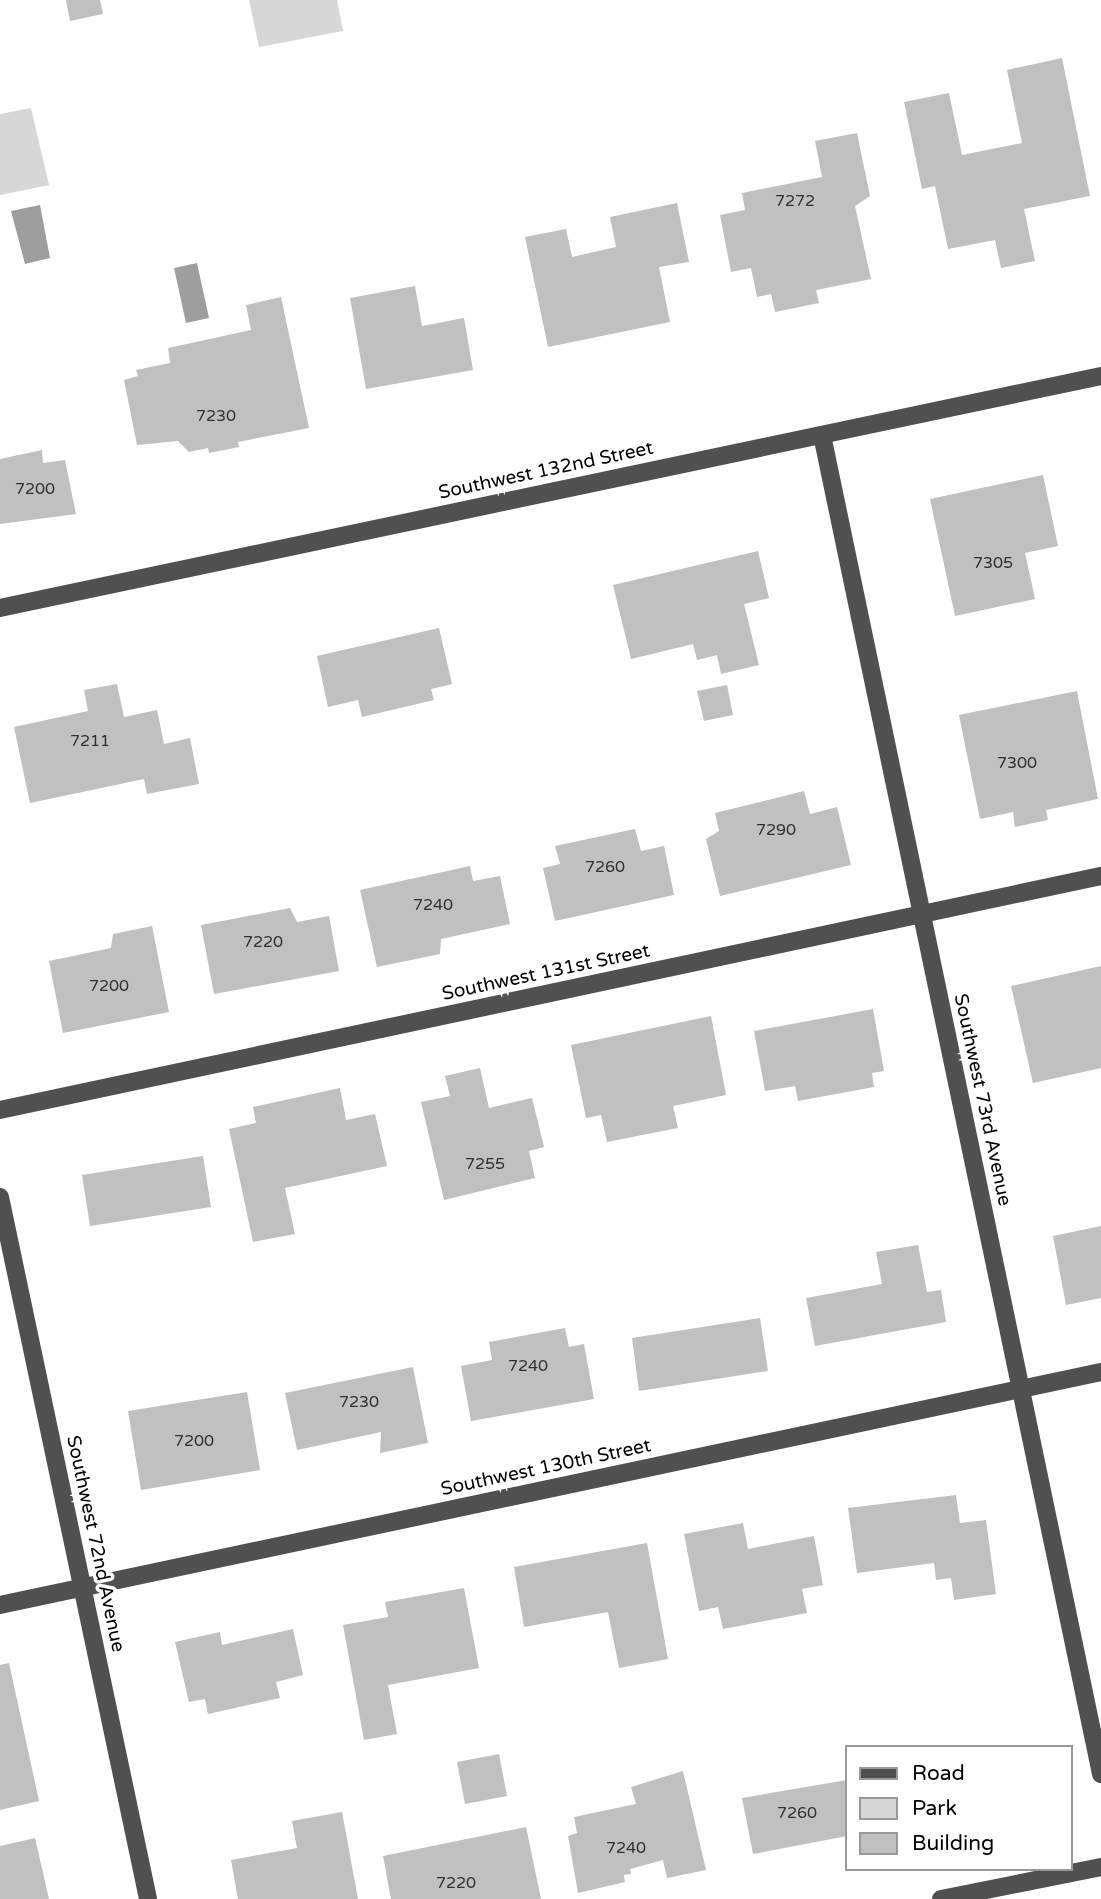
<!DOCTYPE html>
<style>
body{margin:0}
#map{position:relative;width:1101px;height:1899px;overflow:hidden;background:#fff;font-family:"Varela Round",sans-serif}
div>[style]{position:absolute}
.green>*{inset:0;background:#d7d7d7}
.water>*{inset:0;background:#9e9e9e}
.building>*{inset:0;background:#c0c0c0}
.minor>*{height:18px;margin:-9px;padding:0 9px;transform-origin:9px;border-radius:9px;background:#505050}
span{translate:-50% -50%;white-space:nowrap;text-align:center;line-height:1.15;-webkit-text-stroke:7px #fff;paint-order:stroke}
.number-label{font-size:16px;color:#303030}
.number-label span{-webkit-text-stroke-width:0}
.street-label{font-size:19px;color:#000}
.legend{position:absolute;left:845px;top:1745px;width:228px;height:126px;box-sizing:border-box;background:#fff;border:2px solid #999;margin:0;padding:9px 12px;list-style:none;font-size:21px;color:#000}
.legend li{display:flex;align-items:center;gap:14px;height:35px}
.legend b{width:35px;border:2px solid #999}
</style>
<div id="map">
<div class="green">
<i style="clip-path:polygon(249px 0,337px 0,343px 31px,259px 47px)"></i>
<i style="clip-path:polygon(31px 108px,49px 185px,0 195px,0 114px)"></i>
</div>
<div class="water">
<i style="clip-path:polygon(40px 205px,50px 258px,25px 264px,11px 211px)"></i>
<i style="clip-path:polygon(197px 263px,209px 318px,186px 323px,174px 268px)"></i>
</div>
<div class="building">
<i style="clip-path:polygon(66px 0,100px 0,103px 14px,70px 21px)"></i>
<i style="clip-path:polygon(1062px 58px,1090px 196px,1024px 209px,1035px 261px,1001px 268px,995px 240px,948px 249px,935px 186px,922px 189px,904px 102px,949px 93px,962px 155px,1022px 143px,1007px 70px)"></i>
<i style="clip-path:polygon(857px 133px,870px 196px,855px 206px,871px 279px,816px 290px,819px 303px,775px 312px,771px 294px,757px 297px,751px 268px,731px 272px,720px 215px,745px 210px,742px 193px,822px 177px,815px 141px)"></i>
<i style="clip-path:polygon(677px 203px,689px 262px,659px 267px,670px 322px,548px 347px,525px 237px,566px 229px,572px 257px,616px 247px,610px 217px)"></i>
<i style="clip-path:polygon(415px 286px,422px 326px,464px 318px,473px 370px,366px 389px,350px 298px)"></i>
<i style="clip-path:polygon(281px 297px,309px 428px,238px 442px,239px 447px,209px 453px,208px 448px,189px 452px,178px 441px,137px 445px,124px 380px,138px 376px,136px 370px,170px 363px,168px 348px,251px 330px,246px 305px)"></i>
<i style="clip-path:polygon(42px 450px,43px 463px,65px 460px,76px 514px,0 524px,0 459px)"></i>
<i style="clip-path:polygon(1043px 475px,1058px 546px,1025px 553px,1035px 599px,955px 616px,930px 499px)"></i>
<i style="clip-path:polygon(758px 551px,769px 598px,744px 604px,759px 665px,721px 674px,717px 655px,697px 660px,693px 644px,631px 659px,613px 585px)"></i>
<i style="clip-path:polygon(439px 628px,452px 684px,431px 689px,434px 700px,362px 717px,358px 700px,328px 707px,317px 656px)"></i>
<i style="clip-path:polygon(117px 684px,124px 717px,157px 710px,164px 744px,190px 738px,199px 784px,147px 794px,144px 779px,30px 803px,14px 727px,88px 711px,84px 690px)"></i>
<i style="clip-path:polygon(727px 685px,733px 715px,704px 721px,697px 691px)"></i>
<i style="clip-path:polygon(1077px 691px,1098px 799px,1046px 810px,1048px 820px,1015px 827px,1013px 812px,980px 819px,959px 715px)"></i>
<i style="clip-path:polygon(804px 791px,810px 814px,837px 807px,851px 865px,720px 896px,706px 839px,719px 831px,715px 813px)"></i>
<i style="clip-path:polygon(635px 829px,641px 851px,664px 846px,674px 895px,555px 921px,543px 868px,560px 864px,555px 846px)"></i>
<i style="clip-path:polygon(470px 866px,473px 881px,500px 876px,510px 924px,441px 939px,440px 954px,377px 967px,360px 890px)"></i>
<i style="clip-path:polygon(290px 908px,297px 922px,329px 916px,339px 971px,214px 994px,201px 925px)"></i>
<i style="clip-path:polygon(152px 926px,169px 1012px,63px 1033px,49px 961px,111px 948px,113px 934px)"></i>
<i style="clip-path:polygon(1101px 966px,1101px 1068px,1033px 1083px,1011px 986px)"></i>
<i style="clip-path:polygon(873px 1009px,884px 1071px,872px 1073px,874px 1087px,798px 1101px,795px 1086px,765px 1091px,754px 1031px)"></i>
<i style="clip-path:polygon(711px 1016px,726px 1095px,673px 1106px,678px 1128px,607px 1142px,601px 1115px,586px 1118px,571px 1045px)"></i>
<i style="clip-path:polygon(480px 1068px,489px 1108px,532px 1098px,544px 1147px,529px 1151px,535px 1178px,444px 1200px,421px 1102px,450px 1096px,445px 1076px)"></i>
<i style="clip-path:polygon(340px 1088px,346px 1120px,375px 1114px,387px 1166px,285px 1188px,295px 1234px,253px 1242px,229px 1129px,256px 1123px,253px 1107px)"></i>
<i style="clip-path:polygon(203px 1156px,211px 1207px,90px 1226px,82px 1175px)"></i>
<i style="clip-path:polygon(1101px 1226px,1101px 1298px,1066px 1305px,1053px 1236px)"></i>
<i style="clip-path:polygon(918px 1245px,927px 1292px,941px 1290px,946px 1322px,815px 1346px,806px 1298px,882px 1284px,876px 1252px)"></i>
<i style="clip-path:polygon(760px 1318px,768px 1371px,639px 1391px,632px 1338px)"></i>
<i style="clip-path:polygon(565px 1328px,569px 1347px,584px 1344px,594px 1399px,471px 1421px,461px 1366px,492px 1360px,489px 1342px)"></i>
<i style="clip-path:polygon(413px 1367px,428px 1443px,380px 1453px,381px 1432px,297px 1450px,285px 1393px)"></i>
<i style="clip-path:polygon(247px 1392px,260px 1470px,141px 1490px,128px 1411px)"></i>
<i style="clip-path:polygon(956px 1495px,960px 1523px,986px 1520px,996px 1594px,954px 1600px,951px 1578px,936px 1580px,934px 1563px,857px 1573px,848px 1508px)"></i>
<i style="clip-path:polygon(743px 1523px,748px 1549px,814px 1536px,823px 1585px,802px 1589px,807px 1613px,723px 1629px,718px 1607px,699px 1611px,684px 1534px)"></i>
<i style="clip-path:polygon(647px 1543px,668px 1659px,619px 1668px,608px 1612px,524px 1627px,514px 1567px)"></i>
<i style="clip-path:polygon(464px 1588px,479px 1668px,388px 1685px,397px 1734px,364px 1740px,343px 1625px,388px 1617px,385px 1602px)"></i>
<i style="clip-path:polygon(293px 1629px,303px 1675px,276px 1682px,280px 1698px,208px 1714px,205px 1699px,189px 1702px,175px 1642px,220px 1632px,222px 1645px)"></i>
<i style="clip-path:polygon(9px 1663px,39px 1801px,0 1810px,0 1665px)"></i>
<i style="clip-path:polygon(499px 1754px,507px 1796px,465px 1804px,457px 1762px)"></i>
<i style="clip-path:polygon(683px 1771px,706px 1870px,667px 1878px,663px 1860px,630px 1869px,631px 1874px,624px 1875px,625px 1882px,578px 1893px,568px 1836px,577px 1833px,574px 1817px,636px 1804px,631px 1787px)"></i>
<i style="clip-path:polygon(847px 1780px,847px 1836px,753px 1854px,742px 1798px)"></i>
<i style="clip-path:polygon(342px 1812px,358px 1899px,238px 1899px,231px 1860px,297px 1848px,292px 1821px)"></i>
<i style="clip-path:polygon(526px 1827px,541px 1899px,391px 1899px,383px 1856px)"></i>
<i style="clip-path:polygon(35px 1838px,49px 1899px,0 1899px,0 1846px)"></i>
</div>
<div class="minor">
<i style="left:822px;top:435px;width:1368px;rotate:78.23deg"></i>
<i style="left:0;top:608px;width:1125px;rotate:-11.9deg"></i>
<i style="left:0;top:1110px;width:1126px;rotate:-12deg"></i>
<i style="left:0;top:1197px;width:717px;rotate:78.09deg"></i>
<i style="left:0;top:1605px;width:1125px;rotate:-11.95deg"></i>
<i style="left:941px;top:1899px;width:163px;rotate:-11.3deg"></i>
</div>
<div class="number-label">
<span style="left:795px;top:201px">7272</span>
<span style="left:216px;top:416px">7230</span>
<span style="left:35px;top:489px">7200</span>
<span style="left:993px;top:563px">7305</span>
<span style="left:90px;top:741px">7211</span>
<span style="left:1017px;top:763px">7300</span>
<span style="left:776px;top:830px">7290</span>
<span style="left:605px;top:867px">7260</span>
<span style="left:433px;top:905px">7240</span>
<span style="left:263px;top:942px">7220</span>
<span style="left:109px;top:986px">7200</span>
<span style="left:485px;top:1164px">7255</span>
<span style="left:528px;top:1366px">7240</span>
<span style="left:359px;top:1402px">7230</span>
<span style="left:194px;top:1441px">7200</span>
<span style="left:797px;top:1813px">7260</span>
<span style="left:626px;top:1848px">7240</span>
<span style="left:456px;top:1883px">7220</span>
</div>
<div class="street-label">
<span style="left:546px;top:471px;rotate:-12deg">Southwest 132nd Street</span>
<span style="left:546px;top:973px;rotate:-12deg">Southwest 131st Street</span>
<span style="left:982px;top:1100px;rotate:78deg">Southwest 73rd Avenue</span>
<span style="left:546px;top:1468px;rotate:-12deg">Southwest 130th Street</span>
<span style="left:95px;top:1544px;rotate:78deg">Southwest 72nd Avenue</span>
</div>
<ul class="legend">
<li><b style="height:9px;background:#505050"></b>Road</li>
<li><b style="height:19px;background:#d7d7d7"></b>Park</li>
<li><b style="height:19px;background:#c0c0c0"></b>Building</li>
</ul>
</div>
